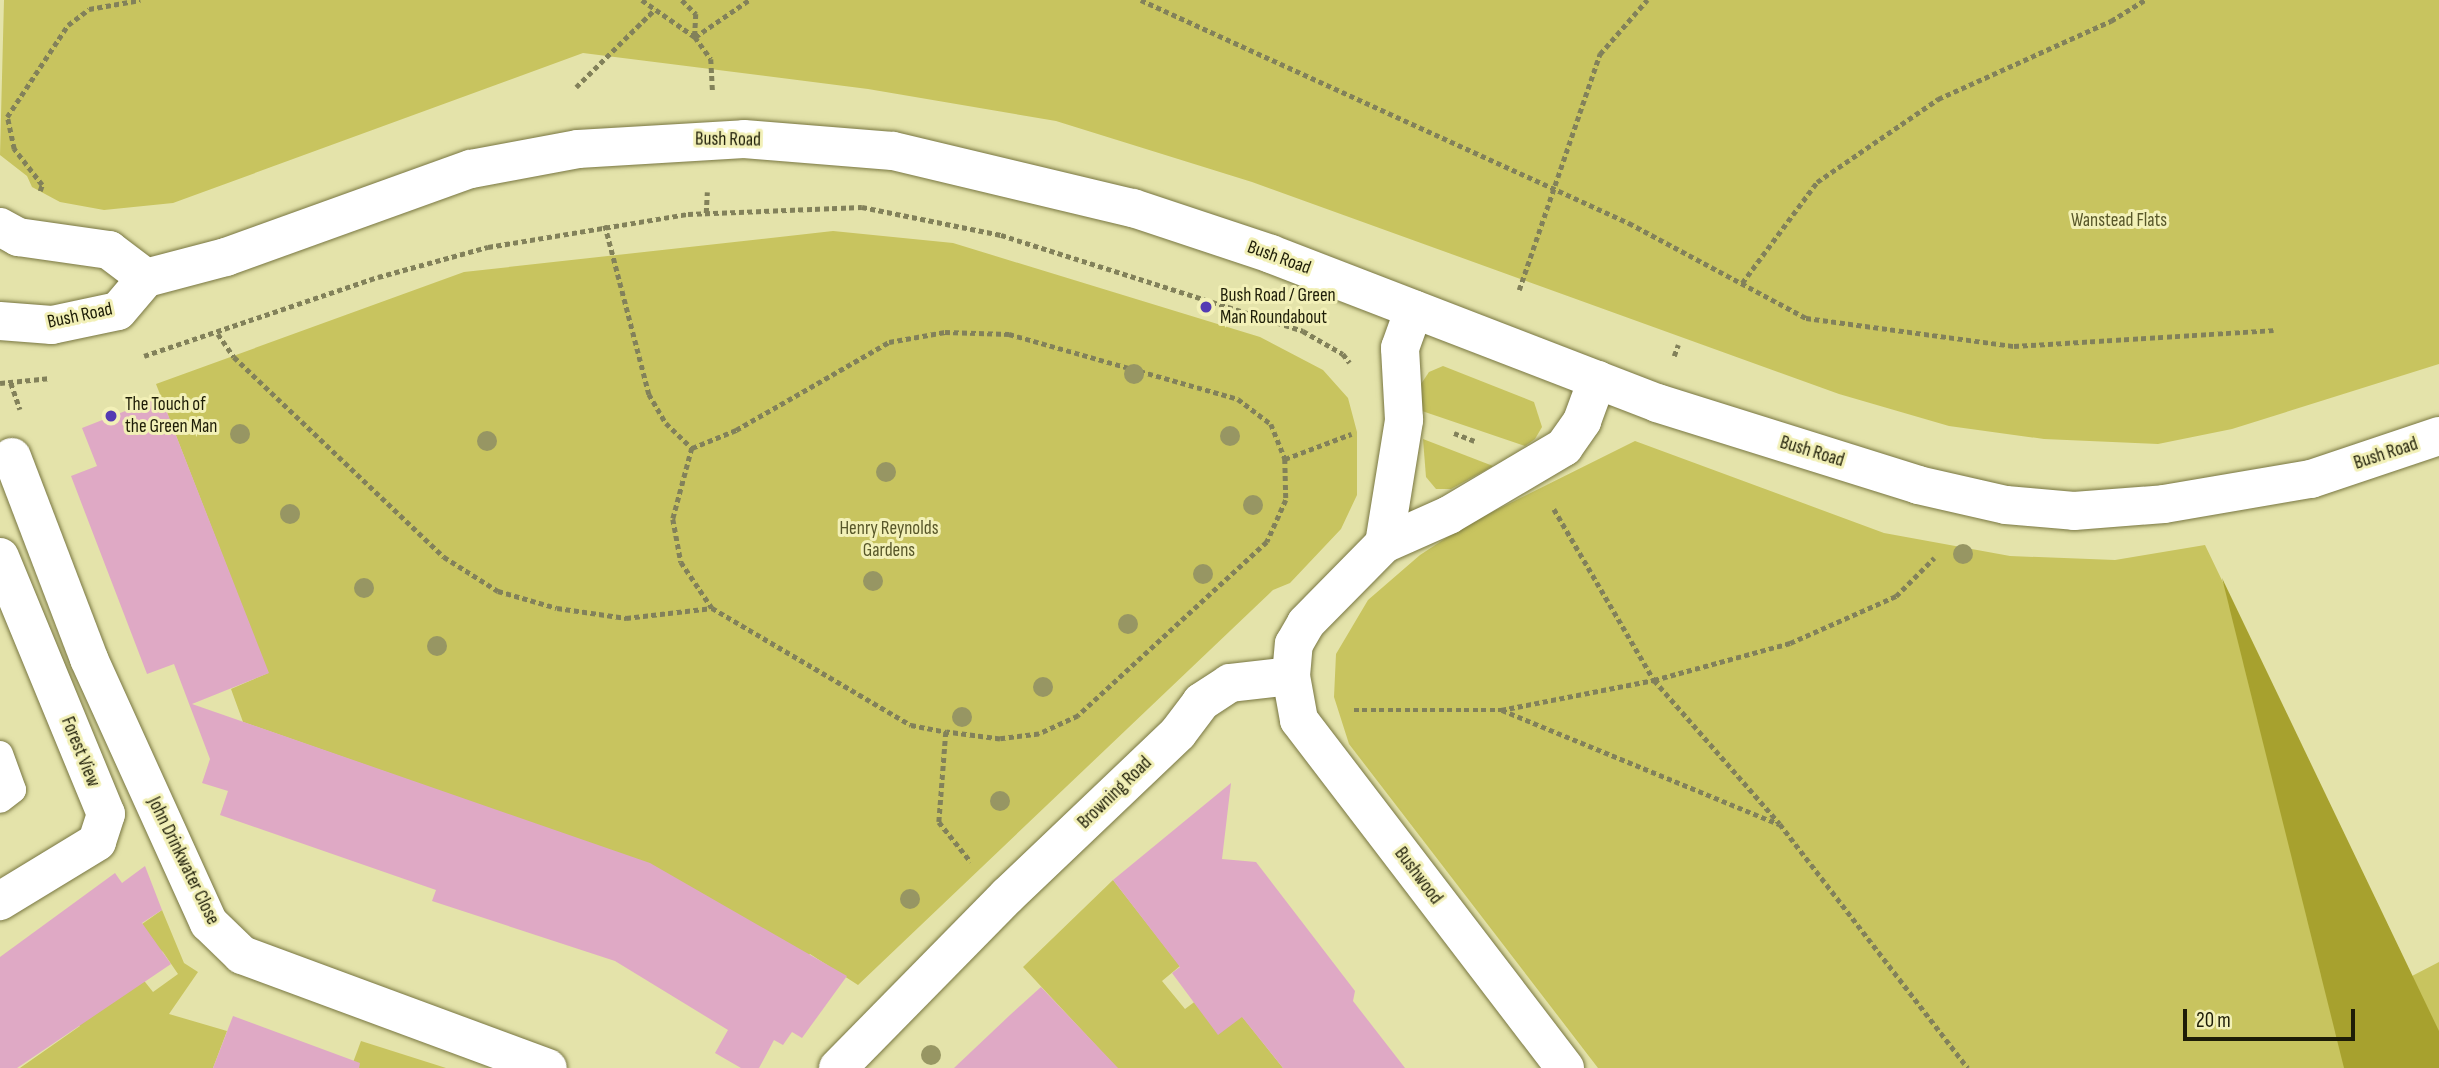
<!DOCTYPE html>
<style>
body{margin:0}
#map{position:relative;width:2439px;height:1068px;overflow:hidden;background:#e4e3aa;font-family:"Sofia Sans Condensed",sans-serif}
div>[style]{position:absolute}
.green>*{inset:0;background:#c8c45f}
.forest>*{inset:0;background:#a7a12e}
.building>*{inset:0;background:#dfa9c5}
.path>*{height:4.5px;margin-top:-2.25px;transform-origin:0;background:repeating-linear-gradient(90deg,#82815a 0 5px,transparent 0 8.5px)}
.roads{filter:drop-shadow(0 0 2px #787641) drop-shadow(0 0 2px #787641)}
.service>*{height:26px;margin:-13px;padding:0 13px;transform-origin:13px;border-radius:13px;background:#fff}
.minor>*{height:38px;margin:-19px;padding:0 19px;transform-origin:19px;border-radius:19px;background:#fff}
.primary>*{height:38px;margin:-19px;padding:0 19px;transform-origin:19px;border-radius:19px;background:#fff}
.trees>*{width:20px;height:20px;margin:-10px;border-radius:50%;background:#979663}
.dots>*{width:19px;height:19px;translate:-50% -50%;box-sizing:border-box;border:4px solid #f2f0b7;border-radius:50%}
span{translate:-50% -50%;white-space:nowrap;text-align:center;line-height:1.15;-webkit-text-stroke:6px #f2f0b7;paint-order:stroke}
.street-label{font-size:19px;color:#1e1d07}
.park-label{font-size:19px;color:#585729}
.poi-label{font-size:19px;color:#1e1d07}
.left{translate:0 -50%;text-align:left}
.scale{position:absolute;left:2183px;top:1009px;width:172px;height:32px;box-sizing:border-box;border:4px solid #1e1d07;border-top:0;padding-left:9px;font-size:21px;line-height:24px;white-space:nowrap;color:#1e1d07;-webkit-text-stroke:5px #f2f0b7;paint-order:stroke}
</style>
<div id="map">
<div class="green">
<i style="clip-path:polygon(4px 0,2439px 0,2439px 364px,2232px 429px,2158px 444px,2044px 439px,1949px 426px,1839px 394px,1252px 182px,1056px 121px,868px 89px,583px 53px,173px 203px,104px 210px,60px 202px,32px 187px,27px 176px,0 155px)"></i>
<i style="clip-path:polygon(833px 231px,953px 243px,1260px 337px,1323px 370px,1348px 398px,1357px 432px,1357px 495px,1341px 529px,1290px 583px,1273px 590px,858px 985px,810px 954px,807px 957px,566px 835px,243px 722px,231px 689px,268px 673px,156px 384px,464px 272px)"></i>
<i style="clip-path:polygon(1443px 366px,1534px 402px,1542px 427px,1535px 439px,1525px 446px,1422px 411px,1421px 384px,1429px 372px)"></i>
<i style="clip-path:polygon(1423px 439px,1493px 466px,1451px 489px,1436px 489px,1426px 477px)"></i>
<i style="clip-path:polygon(1635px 441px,1884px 533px,2010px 556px,2115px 560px,2205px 545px,2412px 976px,2439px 962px,2439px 1068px,1598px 1068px,1349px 744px,1334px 697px,1336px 654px,1368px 600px,1420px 555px,1466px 525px)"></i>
<i style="clip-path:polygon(1113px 880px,1180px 966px,1162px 981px,1185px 1009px,1217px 985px,1283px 1068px,1117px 1068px,1023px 967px)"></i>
<i style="clip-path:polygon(162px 910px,184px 963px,198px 972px,169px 1014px,227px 1031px,213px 1068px,20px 1068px,80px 1026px,52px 988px,115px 944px,153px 992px,178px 974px,163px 952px,135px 929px)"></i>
<i style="clip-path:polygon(361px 1041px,446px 1068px,351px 1068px)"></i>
</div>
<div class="forest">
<i style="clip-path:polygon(2222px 578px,2439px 1031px,2439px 1068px,2344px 1068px)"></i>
</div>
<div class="building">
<i style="clip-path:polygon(161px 397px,269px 673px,192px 704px,650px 863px,847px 976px,802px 1038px,792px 1032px,783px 1045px,774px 1040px,759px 1068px,741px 1068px,715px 1053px,728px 1030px,615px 961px,432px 901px,436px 890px,220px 815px,228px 791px,202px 783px,210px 759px,174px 664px,147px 674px,71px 476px,97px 466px,82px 428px)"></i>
<i style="clip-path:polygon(1231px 783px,1222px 859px,1256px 862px,1355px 991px,1353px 1001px,1405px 1068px,1283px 1068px,1242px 1017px,1218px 1035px,1172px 973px,1180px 967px,1113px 880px)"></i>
<i style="clip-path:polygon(145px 866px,162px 910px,142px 923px,171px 964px,17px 1068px,0 1068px,0 957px,115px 873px,122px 883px)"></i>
<i style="clip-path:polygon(1041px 987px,1118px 1068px,954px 1068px,1010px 1015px)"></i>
<i style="clip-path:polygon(233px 1016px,360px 1063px,359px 1068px,213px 1068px)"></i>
</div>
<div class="path">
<i style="left:642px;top:0;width:65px;rotate:34.9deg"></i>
<i style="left:695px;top:37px;width:27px;rotate:54deg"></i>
<i style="left:711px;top:59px;width:33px;rotate:87deg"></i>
<i style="left:682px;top:0;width:20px;rotate:45deg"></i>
<i style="left:696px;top:14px;width:22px;rotate:93deg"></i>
<i style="left:1141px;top:0;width:537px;rotate:24.56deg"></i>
<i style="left:1629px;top:223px;width:201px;rotate:28.2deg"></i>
<i style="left:1806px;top:318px;width:210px;rotate:7.7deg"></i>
<i style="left:2014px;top:346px;width:260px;rotate:-3.5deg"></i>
<i style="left:695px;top:37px;width:65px;rotate:-34.4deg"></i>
<i style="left:576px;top:87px;width:111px;rotate:-44.6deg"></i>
<i style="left:40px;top:191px;width:6px;rotate:-72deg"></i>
<i style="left:42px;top:185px;width:46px;rotate:-127.9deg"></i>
<i style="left:14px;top:149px;width:33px;rotate:-102deg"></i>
<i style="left:7px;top:117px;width:110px;rotate:-56.5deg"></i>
<i style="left:68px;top:25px;width:26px;rotate:-37deg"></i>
<i style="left:89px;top:9px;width:52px;rotate:-10deg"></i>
<i style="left:706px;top:213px;width:21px;rotate:-87deg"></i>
<i style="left:605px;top:225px;width:175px;rotate:75.4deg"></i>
<i style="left:649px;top:394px;width:34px;rotate:60deg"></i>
<i style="left:666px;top:423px;width:36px;rotate:44deg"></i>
<i style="left:692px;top:448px;width:73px;rotate:105deg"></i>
<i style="left:673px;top:519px;width:44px;rotate:79.5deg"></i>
<i style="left:681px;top:562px;width:55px;rotate:56deg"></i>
<i style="left:712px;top:608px;width:231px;rotate:30.5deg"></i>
<i style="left:911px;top:725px;width:36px;rotate:11deg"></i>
<i style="left:946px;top:732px;width:90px;rotate:94.4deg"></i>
<i style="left:939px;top:822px;width:51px;rotate:51.3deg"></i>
<i style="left:1742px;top:283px;width:126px;rotate:-53.4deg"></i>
<i style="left:1817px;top:182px;width:147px;rotate:-34.4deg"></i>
<i style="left:1938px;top:99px;width:190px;rotate:-24.3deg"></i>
<i style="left:2111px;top:21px;width:40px;rotate:-32deg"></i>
<i style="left:1519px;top:290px;width:250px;rotate:-71.1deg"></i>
<i style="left:1600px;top:54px;width:72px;rotate:-49deg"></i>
<i style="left:218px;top:334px;width:28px;rotate:55deg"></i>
<i style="left:234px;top:357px;width:290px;rotate:43.6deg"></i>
<i style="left:444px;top:557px;width:64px;rotate:32.2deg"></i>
<i style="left:498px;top:591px;width:61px;rotate:16.1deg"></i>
<i style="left:557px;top:608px;width:70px;rotate:8.2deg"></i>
<i style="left:626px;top:618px;width:87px;rotate:-6.6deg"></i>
<i style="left:144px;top:356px;width:247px;rotate:-18.7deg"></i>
<i style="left:378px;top:277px;width:114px;rotate:-15.3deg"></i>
<i style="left:488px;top:247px;width:203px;rotate:-9.4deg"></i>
<i style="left:688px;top:214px;width:174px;rotate:-2.3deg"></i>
<i style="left:862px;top:207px;width:142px;rotate:11.4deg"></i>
<i style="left:1001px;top:235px;width:317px;rotate:17.6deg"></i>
<i style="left:1303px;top:331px;width:46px;rotate:29.9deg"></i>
<i style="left:1343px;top:354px;width:11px;rotate:52deg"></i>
<i style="left:1674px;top:356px;width:12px;rotate:-70deg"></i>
<i style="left:0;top:383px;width:51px;rotate:-5.6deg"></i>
<i style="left:11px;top:383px;width:28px;rotate:71deg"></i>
<i style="left:1454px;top:433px;width:22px;rotate:21deg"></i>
<i style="left:692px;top:448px;width:48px;rotate:-22.2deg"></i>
<i style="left:736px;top:430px;width:177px;rotate:-29.9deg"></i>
<i style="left:889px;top:342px;width:57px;rotate:-10.1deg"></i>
<i style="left:945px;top:332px;width:64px;rotate:1.8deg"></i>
<i style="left:1009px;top:334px;width:238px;rotate:15.8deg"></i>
<i style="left:1238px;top:399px;width:41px;rotate:37.1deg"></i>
<i style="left:1271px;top:424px;width:38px;rotate:68deg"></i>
<i style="left:1285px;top:459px;width:41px;rotate:88.6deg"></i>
<i style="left:1286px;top:500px;width:46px;rotate:114.3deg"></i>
<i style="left:1267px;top:542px;width:257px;rotate:137.4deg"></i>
<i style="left:1078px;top:716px;width:43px;rotate:155.2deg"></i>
<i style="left:1039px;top:734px;width:39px;rotate:173deg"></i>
<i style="left:1000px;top:739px;width:54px;rotate:-172.6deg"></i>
<i style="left:1285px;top:459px;width:71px;rotate:-20.7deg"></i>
<i style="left:1554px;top:509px;width:198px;rotate:59.7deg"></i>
<i style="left:1654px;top:680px;width:141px;rotate:-15.2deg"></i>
<i style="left:1790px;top:643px;width:116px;rotate:-23.9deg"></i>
<i style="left:1896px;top:596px;width:54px;rotate:-45deg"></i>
<i style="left:1354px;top:710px;width:147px"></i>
<i style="left:1501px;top:710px;width:156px;rotate:-11.1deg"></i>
<i style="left:1654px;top:680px;width:191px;rotate:48.8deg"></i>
<i style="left:1780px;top:824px;width:308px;rotate:52.4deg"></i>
<i style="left:1502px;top:710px;width:300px;rotate:22.4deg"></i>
</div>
<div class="roads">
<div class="service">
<i style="left:0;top:754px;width:38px;rotate:70deg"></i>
<i style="left:13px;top:790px;width:16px;rotate:142deg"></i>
</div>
<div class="minor">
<i style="left:12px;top:457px;width:216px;rotate:69.1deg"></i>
<i style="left:89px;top:659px;width:290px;rotate:65.6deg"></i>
<i style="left:209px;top:923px;width:46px;rotate:44.1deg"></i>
<i style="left:242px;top:955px;width:326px;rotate:20.3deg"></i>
<i style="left:1384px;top:544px;width:126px;rotate:-80.8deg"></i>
<i style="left:1404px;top:420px;width:72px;rotate:-93.2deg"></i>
<i style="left:1400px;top:348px;width:41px;rotate:-70.3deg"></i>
<i style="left:0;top:557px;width:278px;rotate:67.6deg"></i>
<i style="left:106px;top:814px;width:29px;rotate:108deg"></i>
<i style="left:97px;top:842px;width:114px;rotate:148.7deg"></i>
<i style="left:838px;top:1068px;width:241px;rotate:-45.5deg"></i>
<i style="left:1007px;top:896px;width:236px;rotate:-43.6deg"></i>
<i style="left:1178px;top:733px;width:39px;rotate:-53deg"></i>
<i style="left:1201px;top:702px;width:35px;rotate:-33deg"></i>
<i style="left:1230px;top:683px;width:61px;rotate:-6.5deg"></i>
<i style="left:1565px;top:1068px;width:438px;rotate:-127.4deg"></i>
<i style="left:1299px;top:720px;width:45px;rotate:-100.3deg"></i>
<i style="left:1291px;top:676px;width:32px;rotate:-85deg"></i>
<i style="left:1294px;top:644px;width:24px;rotate:-60deg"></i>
<i style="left:1306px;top:623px;width:111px;rotate:-45.4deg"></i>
<i style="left:1384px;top:544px;width:71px;rotate:-24deg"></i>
<i style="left:1449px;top:515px;width:134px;rotate:-30.6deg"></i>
<i style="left:1564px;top:447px;width:32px;rotate:-55deg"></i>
<i style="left:1582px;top:421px;width:44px;rotate:-69.9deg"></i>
</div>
<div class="primary">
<i style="left:0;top:227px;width:21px;rotate:29deg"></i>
<i style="left:18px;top:237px;width:92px;rotate:8.1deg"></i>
<i style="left:109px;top:250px;width:46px;rotate:37.1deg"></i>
<i style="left:0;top:321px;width:52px;rotate:4.4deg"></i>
<i style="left:52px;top:325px;width:67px;rotate:-12deg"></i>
<i style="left:118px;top:311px;width:43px;rotate:-49.7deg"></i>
<i style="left:146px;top:278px;width:83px;rotate:-14.7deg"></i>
<i style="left:226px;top:257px;width:260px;rotate:-19.8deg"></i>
<i style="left:471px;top:169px;width:109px;rotate:-10.6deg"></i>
<i style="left:578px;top:149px;width:166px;rotate:-3.4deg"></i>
<i style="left:744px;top:139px;width:149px;rotate:4.6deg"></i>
<i style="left:893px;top:151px;width:247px;rotate:13.4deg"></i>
<i style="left:1133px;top:208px;width:145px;rotate:18.4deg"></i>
<i style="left:1271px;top:254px;width:414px;rotate:21.1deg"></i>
<i style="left:1657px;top:403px;width:274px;rotate:17.4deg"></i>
<i style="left:1918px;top:485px;width:90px;rotate:12.8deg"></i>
<i style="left:2006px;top:505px;width:68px;rotate:5deg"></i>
<i style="left:2074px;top:511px;width:90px;rotate:-4.4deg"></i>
<i style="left:2164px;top:504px;width:149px;rotate:-9.7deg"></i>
<i style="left:2311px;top:479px;width:135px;rotate:-18.6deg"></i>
</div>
</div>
<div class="trees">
<i style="left:1134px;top:374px"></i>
<i style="left:240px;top:434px"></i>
<i style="left:1230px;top:436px"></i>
<i style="left:487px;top:441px"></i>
<i style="left:886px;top:472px"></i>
<i style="left:1253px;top:505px"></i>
<i style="left:290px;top:514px"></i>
<i style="left:1963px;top:554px"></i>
<i style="left:1203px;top:574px"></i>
<i style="left:873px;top:581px"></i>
<i style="left:364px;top:588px"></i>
<i style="left:1128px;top:624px"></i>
<i style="left:437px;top:646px"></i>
<i style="left:1043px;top:687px"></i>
<i style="left:962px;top:717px"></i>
<i style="left:1000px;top:801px"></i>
<i style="left:910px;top:899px"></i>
<i style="left:931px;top:1055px"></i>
</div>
<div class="dots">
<i style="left:1206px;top:307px;background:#543bb3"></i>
<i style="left:111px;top:416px;background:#543bb3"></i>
</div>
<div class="street-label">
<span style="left:728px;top:140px;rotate:1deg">Bush Road</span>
<span style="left:1279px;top:258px;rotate:20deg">Bush Road</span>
<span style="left:80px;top:316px;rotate:-12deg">Bush Road</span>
<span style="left:1812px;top:452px;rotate:17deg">Bush Road</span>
<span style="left:2386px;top:454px;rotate:-18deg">Bush Road</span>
<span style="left:80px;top:752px;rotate:68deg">Forest View</span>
<span style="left:1115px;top:793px;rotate:-44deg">Browning Road</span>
<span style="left:183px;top:861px;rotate:64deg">John Drinkwater Close</span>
<span style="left:1418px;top:876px;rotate:53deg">Bushwood</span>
</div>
<div class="park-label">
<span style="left:2119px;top:221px">Wanstead Flats</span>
<span style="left:889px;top:540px">Henry Reynolds<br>Gardens</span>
</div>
<div class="poi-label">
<span class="left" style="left:1220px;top:307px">Bush Road / Green<br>Man Roundabout</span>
<span class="left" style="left:125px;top:416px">The Touch of<br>the Green Man</span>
</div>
<div class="scale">20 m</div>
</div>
